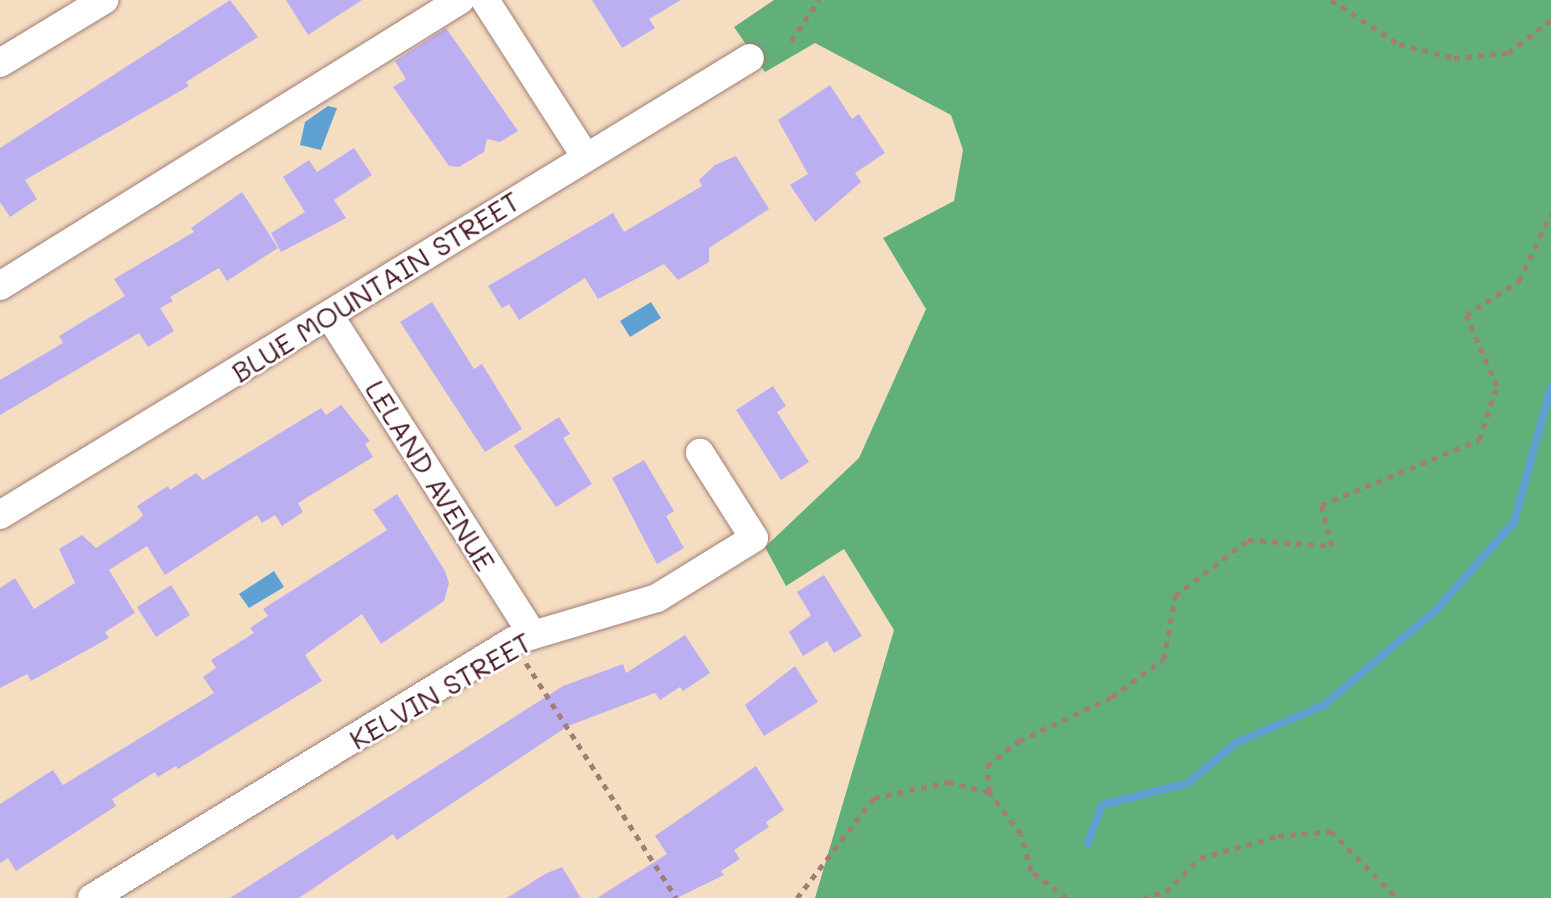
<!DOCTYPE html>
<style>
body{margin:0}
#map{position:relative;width:1551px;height:898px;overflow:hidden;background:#f5ddc2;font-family:Mali,sans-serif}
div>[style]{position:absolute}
.forest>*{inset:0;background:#61b07a}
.water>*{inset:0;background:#5ea1d2}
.stream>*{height:8px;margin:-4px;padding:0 4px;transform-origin:4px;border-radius:4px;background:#5ea1d2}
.building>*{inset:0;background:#bcaff1}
.path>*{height:5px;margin-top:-2.5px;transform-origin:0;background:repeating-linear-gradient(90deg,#a07e76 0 6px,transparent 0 12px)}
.roads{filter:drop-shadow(0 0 2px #a07e76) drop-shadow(0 0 2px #a07e76)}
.minor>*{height:28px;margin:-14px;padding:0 14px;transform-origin:14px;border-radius:14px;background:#fff}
span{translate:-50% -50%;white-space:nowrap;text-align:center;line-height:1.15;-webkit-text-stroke:6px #fff;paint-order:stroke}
.street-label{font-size:28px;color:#4a1f2b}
</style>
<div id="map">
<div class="forest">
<i style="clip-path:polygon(774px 0,1551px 0,1551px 898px,815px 898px,894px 630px,844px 549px,786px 586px,765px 547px,859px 458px,926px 309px,883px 238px,954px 201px,963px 150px,951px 115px,815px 43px,765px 72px,734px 27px)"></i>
</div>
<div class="water">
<i style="clip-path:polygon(328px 106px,337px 108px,321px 150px,300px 145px,305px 122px)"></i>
<i style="clip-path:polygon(651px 302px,661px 318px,630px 337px,620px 321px)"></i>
<i style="clip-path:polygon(274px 571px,284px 587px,249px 608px,239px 594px)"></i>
</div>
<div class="stream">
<i style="left:1088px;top:843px;width:40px;rotate:-69.8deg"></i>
<i style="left:1102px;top:805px;width:89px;rotate:-14.3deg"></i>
<i style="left:1188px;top:783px;width:62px;rotate:-39.8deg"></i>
<i style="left:1236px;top:743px;width:96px;rotate:-23.4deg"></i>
<i style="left:1324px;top:705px;width:147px;rotate:-40.3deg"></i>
<i style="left:1436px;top:610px;width:118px;rotate:-48.4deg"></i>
<i style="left:1514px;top:522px;width:140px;rotate:-74.7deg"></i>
</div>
<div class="building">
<i style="clip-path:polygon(230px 0,258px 37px,186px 82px,189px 86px,25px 180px,37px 199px,10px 217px,0 202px,0 148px)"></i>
<i style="clip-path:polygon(286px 0,362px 0,308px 35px)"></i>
<i style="clip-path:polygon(592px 0,681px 0,649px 19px,655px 28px,622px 48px)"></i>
<i style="clip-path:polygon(446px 28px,518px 131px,500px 142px,487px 139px,484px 152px,459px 167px,449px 166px,393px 87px,406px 79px,395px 61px)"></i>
<i style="clip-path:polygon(830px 85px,852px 119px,859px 114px,885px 153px,855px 173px,861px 182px,815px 222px,790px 185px,808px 174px,778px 120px)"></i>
<i style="clip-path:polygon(354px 148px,372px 175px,334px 200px,346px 218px,281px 252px,271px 233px,305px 212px,283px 177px,309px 160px,317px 172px)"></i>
<i style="clip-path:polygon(736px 156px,769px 209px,709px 248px,709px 262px,678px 280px,664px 264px,598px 299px,585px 278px,519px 320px,509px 304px,502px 308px,488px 286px,613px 213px,624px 232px,702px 186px,699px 180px,715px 165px)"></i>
<i style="clip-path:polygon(242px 192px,278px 248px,227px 281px,219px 268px,170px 297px,173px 301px,160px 308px,174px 331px,148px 347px,139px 333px,0 415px,0 380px,63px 343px,59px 336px,125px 296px,114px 279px,194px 232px,191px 228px)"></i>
<i style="clip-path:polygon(432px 302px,474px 369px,482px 364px,522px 429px,485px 452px,400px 322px)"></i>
<i style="clip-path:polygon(773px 386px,786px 406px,777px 412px,809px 462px,781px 480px,736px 410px)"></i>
<i style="clip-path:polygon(341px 405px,370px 441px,365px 444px,373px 457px,298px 503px,303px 512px,282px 526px,275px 515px,262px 523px,257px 515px,165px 575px,147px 546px,109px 570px,135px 613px,105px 632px,109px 638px,31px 681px,27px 674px,0 688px,0 588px,15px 578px,34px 609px,75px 583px,59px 549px,82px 535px,96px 548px,137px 521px,143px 515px,137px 506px,168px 486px,170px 490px,196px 473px,203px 480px,321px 408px,326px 415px)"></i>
<i style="clip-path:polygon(559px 417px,570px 434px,563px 438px,592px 484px,556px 507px,514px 446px)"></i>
<i style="clip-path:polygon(644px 460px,674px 511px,666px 516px,684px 548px,657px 564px,612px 478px)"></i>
<i style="clip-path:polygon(397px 494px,445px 571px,449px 583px,444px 601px,381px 644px,362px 614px,305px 655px,322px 681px,178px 769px,176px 766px,158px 777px,155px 772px,112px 799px,116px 806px,16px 871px,8px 858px,0 863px,0 804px,53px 770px,63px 785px,214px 693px,203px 677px,216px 668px,211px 660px,254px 633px,250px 628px,268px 616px,263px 609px,387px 530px,373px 510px)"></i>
<i style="clip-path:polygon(824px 575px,862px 636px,834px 653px,827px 641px,803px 656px,789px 632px,811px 615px,797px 592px)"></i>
<i style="clip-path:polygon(171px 585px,190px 615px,156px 637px,137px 607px)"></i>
<i style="clip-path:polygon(685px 635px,710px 673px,683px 691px,680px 687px,660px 700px,655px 693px,568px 726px,397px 840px,393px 834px,299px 898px,230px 898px,563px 686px,623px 664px,626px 673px)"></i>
<i style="clip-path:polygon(795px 666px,818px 702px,764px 736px,745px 705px)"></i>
<i style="clip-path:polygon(756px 766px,784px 810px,766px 822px,769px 827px,734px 850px,740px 859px,721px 871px,724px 875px,677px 898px,597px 898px,667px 854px,655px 836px)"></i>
<i style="clip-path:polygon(562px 867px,581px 898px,507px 898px,545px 874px)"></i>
</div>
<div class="path">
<i style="left:1331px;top:0;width:81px;rotate:32.9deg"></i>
<i style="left:1399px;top:44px;width:57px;rotate:14.3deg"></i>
<i style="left:1454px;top:58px;width:54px;rotate:-5.3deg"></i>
<i style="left:1508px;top:53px;width:54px;rotate:-37.5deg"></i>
<i style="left:791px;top:41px;width:50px;rotate:-55.7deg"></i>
<i style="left:526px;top:663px;width:279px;rotate:57.4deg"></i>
<i style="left:797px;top:898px;width:126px;rotate:-52.4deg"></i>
<i style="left:874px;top:798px;width:76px;rotate:-12.2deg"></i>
<i style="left:948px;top:782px;width:42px;rotate:13.7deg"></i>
<i style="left:1067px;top:898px;width:45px;rotate:-143.1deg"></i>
<i style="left:1031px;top:871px;width:38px;rotate:-105deg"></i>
<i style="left:1021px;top:834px;width:53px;rotate:-127.3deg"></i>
<i style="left:989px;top:792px;width:26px;rotate:-94deg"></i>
<i style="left:987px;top:766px;width:41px;rotate:-38deg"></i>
<i style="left:1019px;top:741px;width:103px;rotate:-25.3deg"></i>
<i style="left:1112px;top:697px;width:64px;rotate:-36.2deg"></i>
<i style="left:1164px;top:659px;width:64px;rotate:-80.1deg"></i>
<i style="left:1175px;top:596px;width:92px;rotate:-37.5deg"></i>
<i style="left:1248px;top:540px;width:84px;rotate:4.1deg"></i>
<i style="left:1332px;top:546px;width:42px;rotate:-105deg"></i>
<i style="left:1321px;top:505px;width:171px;rotate:-22.4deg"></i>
<i style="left:1479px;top:440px;width:57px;rotate:-71.6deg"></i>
<i style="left:1497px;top:386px;width:77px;rotate:-113.6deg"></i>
<i style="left:1466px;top:315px;width:63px;rotate:-32.7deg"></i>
<i style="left:1519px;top:281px;width:74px;rotate:-64.5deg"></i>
<i style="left:1143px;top:898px;width:24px;rotate:-15deg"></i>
<i style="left:1166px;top:892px;width:48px;rotate:-45deg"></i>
<i style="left:1200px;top:858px;width:81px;rotate:-15.8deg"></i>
<i style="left:1278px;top:836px;width:53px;rotate:-5.4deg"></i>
<i style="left:1331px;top:831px;width:94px;rotate:45.4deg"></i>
</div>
<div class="roads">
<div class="minor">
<i style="left:485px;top:0;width:185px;rotate:57.3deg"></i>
<i style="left:0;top:63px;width:122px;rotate:-31.2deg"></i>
<i style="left:0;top:286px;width:542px;rotate:-31.87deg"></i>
<i style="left:329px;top:315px;width:379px;rotate:57.5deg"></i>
<i style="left:0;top:515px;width:878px;rotate:-31.36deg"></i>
<i style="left:92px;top:898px;width:493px;rotate:-31.4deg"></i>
<i style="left:513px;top:641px;width:150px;rotate:-16.6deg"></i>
<i style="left:657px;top:598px;width:114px;rotate:-31.7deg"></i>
<i style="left:754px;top:538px;width:101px;rotate:-122.4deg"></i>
</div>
</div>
<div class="street-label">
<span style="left:375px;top:286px;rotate:-32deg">BLUE MOUNTAIN STREET</span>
<span style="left:431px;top:475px;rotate:58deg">LELAND AVENUE</span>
<span style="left:440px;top:690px;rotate:-30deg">KELVIN STREET</span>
</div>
</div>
